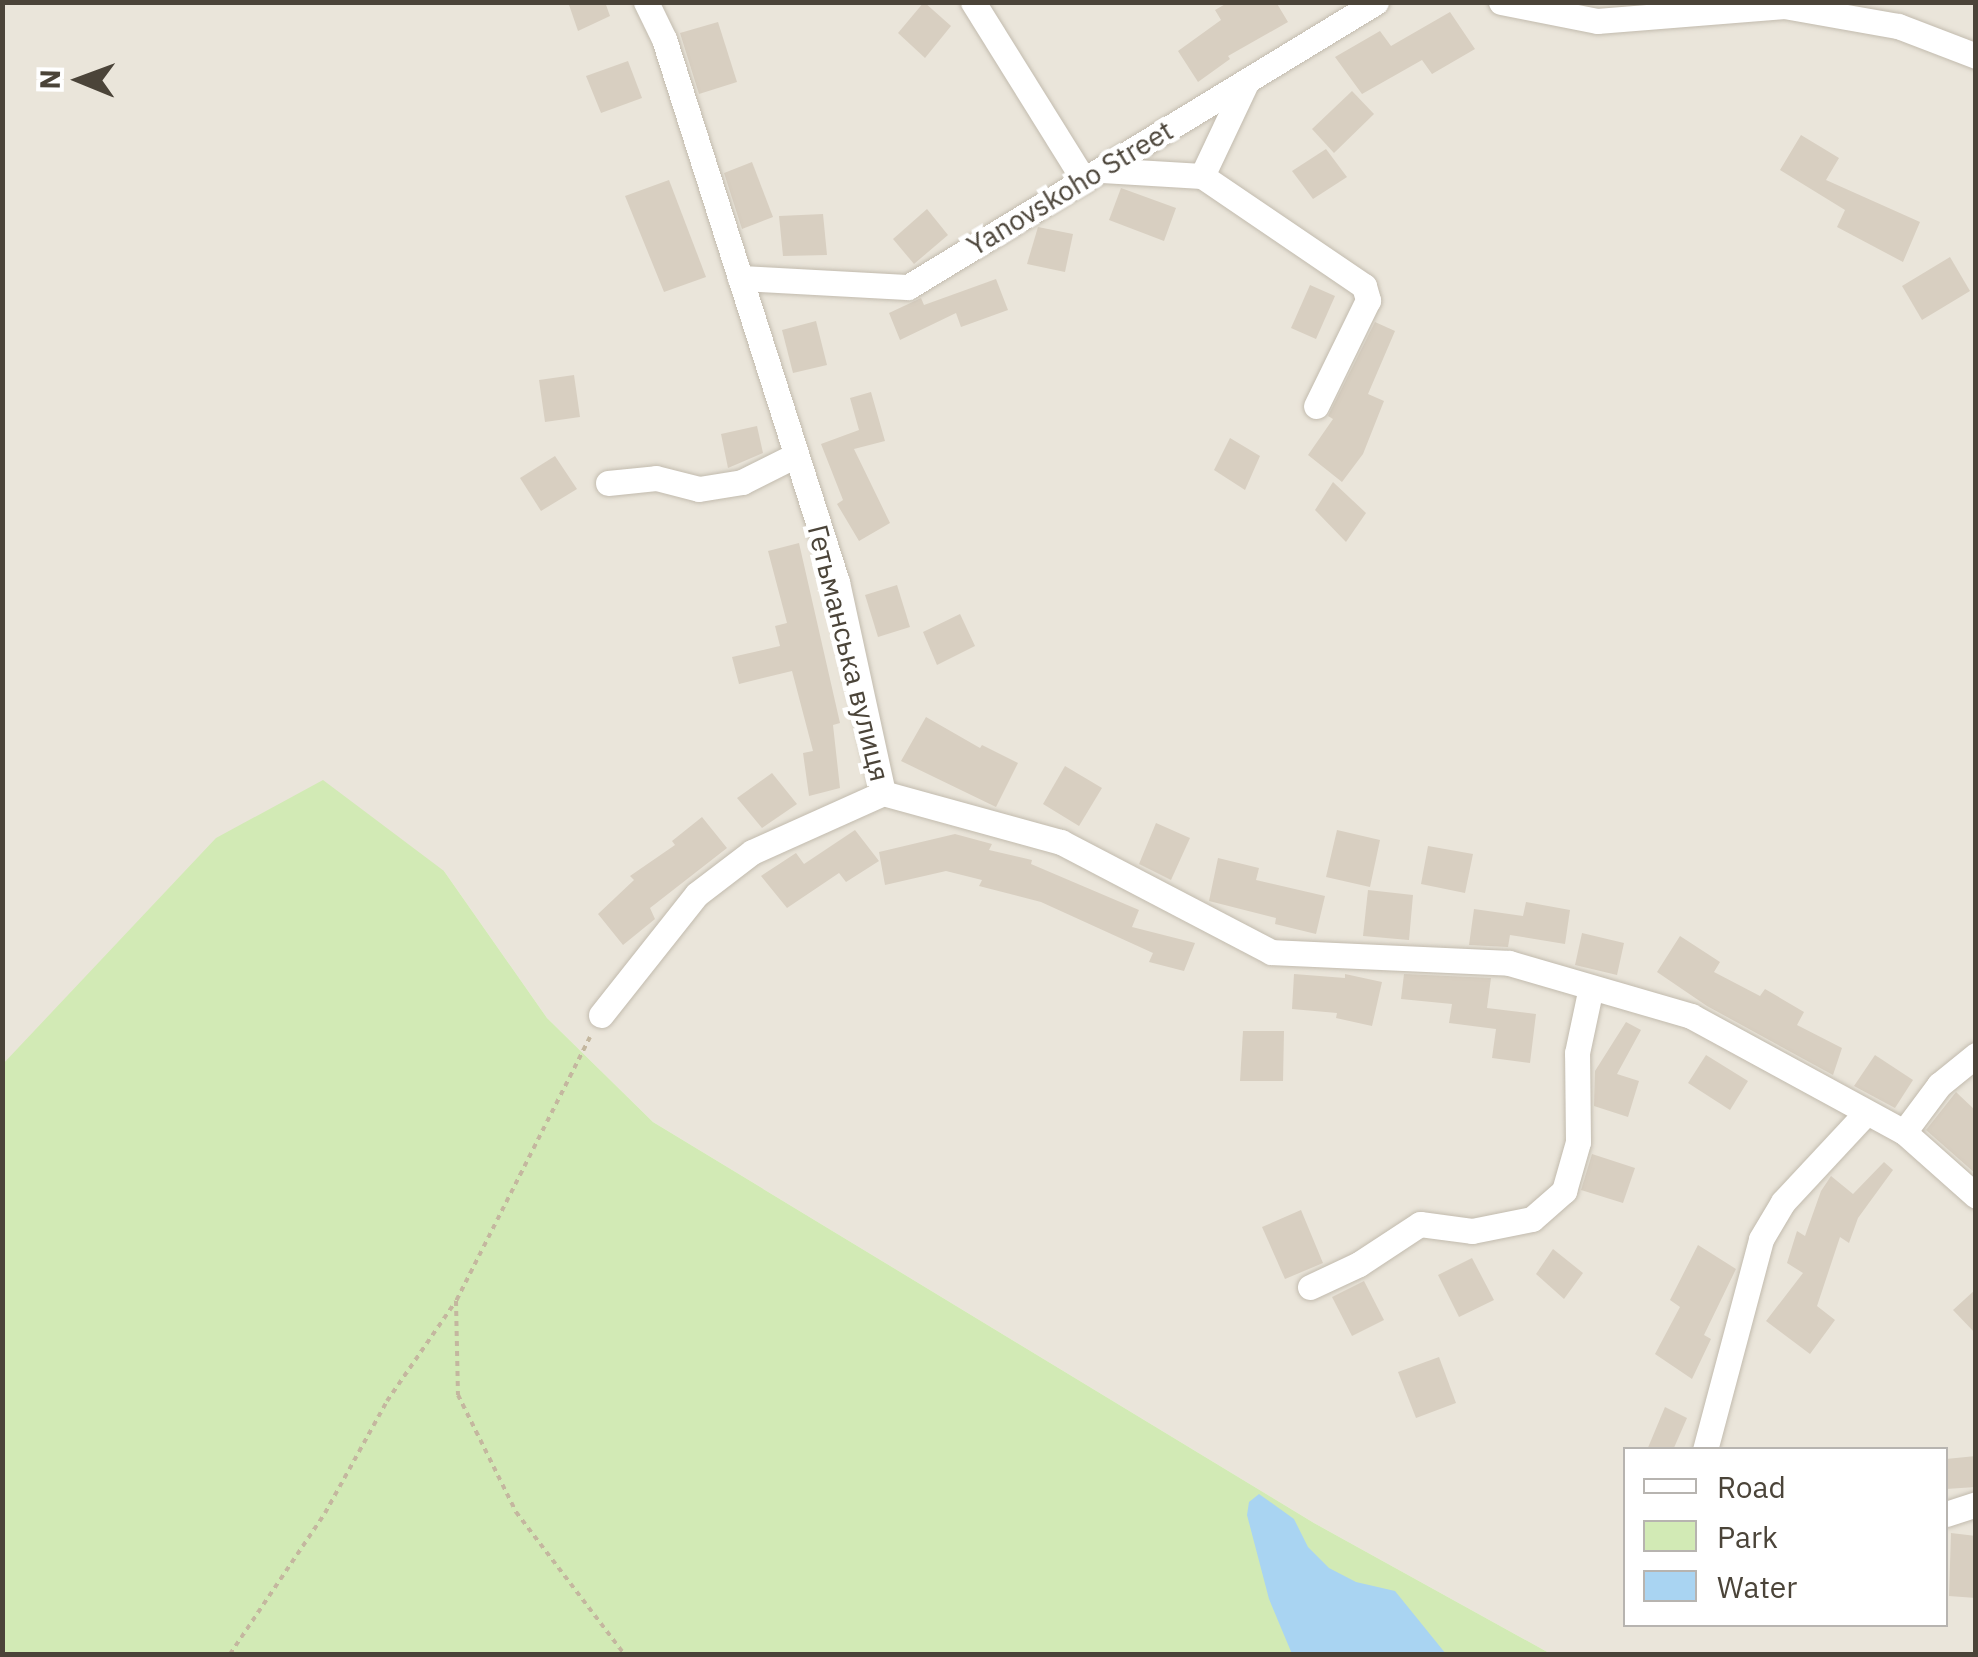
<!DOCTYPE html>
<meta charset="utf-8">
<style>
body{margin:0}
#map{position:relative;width:1978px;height:1657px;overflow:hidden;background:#f6f3ec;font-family:"IBM Plex Sans",sans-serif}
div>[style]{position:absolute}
.residential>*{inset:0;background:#eae5da}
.green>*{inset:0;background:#d2eab5}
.water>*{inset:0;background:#a9d4f2}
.building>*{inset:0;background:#d8cfc1}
.path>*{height:4px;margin-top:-2px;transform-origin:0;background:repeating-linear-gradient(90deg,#c4b79f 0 5px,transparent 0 10px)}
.roads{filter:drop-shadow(0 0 2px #c2bbae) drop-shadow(0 0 2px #c2bbae)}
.minor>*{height:25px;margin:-12.5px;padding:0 12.5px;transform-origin:12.5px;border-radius:12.5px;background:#fff}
span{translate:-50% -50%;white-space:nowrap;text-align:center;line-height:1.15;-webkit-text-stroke:9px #fff;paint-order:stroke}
.street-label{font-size:28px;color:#4b4439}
.frame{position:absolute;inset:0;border:5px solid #4b4439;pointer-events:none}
.legend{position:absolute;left:1623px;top:1447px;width:325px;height:180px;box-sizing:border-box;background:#fff;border:2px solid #b7b4b0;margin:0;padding:12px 18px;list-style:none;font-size:30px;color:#4b4439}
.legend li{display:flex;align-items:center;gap:20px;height:50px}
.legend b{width:50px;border:2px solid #b7b4b0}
.north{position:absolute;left:30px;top:30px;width:100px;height:100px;-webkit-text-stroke:8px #fff;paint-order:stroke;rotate:271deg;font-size:28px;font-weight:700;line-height:40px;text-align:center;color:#4b4439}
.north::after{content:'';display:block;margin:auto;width:35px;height:45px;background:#4b4439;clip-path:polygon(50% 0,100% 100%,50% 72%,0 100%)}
</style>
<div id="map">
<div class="residential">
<i style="clip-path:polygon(evenodd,3px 3px,1975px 3px,1975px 1654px,1551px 1654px,1314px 1523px,653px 1122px,547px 1018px,444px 871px,3px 1065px,3px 3px,1626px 1450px,1946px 1450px,1946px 1624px,1626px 1624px,1626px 1450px)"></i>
</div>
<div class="green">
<i style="clip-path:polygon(323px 780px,444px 871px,547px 1018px,653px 1122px,1314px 1523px,1551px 1654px,3px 1654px,2px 1065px,216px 838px)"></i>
</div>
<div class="water">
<i style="clip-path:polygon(1259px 1494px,1294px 1519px,1308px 1547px,1329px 1568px,1356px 1582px,1395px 1591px,1446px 1654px,1292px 1654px,1269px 1599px,1247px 1515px,1249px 1502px)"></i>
</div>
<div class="building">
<i style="clip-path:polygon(568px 2px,605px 2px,610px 16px,578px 31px)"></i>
<i style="clip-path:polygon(924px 2px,951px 26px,925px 58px,898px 33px)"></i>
<i style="clip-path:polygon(1229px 2px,1276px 2px,1288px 22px,1228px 56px,1230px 59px,1198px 82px,1178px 51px,1221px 20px,1215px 10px)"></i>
<i style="clip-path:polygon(1450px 12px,1475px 49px,1432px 74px,1422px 60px,1362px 94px,1335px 57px,1380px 31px,1391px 46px)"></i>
<i style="clip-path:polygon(718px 22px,737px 82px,699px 94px,680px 33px)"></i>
<i style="clip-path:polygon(628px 61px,642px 98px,601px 113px,586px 76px)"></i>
<i style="clip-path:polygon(1352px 91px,1374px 114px,1334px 153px,1312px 129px)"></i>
<i style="clip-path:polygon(1801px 135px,1839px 158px,1826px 180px,1920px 222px,1903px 262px,1837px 227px,1845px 210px,1780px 170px)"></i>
<i style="clip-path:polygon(1326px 149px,1347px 177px,1313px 199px,1292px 171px)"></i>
<i style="clip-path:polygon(752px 162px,773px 217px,742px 229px,724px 173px)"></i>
<i style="clip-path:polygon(669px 180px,706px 277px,664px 292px,625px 196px)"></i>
<i style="clip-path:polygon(1121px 188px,1176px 208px,1164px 241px,1109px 220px)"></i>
<i style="clip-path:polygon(927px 209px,948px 235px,914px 264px,893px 239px)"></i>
<i style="clip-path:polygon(823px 214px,827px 255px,783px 256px,779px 216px)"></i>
<i style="clip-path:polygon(1038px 227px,1073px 234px,1065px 272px,1027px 264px)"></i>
<i style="clip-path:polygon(1950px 257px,1970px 291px,1922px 320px,1902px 286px)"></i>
<i style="clip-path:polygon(996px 279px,1008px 310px,961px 327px,956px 313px,900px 340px,889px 313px,921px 298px,924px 305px)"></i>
<i style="clip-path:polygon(1310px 285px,1335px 296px,1316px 339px,1291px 328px)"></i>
<i style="clip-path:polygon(816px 321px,827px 365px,793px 373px,782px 330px)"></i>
<i style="clip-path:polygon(1375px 322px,1395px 331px,1368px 394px,1384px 401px,1363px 454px,1342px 482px,1308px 455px,1333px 419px,1328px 416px)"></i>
<i style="clip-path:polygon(574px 375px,580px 417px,545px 422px,539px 380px)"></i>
<i style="clip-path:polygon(871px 392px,885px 441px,854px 449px,890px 523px,859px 541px,837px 504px,843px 500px,821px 444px,859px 430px,850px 398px)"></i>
<i style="clip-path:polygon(757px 426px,763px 453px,728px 468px,721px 434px)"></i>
<i style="clip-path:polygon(1230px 438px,1260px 456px,1245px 490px,1214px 470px)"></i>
<i style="clip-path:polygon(555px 456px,577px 489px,541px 511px,520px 478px)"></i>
<i style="clip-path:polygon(1333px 482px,1366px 513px,1346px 542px,1315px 510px)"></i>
<i style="clip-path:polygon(799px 543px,840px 723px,833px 725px,840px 788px,809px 796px,803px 753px,813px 751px,792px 671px,739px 684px,732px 657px,780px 646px,775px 626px,787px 623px,768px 551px)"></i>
<i style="clip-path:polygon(897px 585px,910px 627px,878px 637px,865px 595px)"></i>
<i style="clip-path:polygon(960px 614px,975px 646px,937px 665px,923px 632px)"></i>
<i style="clip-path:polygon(926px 717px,980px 748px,982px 745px,1018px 763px,996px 807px,901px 761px)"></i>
<i style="clip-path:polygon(1065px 766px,1102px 788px,1079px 826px,1043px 804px)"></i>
<i style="clip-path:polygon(772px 773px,797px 804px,762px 828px,737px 798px)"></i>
<i style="clip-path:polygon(702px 817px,727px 848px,650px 908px,655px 919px,623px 945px,598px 914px,634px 880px,630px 876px,675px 845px,672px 841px)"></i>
<i style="clip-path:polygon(1156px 823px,1190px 838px,1171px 880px,1139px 864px)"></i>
<i style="clip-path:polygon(855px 830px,879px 861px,846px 882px,839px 873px,787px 908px,761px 876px,796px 853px,804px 864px)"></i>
<i style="clip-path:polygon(1337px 830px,1380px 840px,1370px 887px,1326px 877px)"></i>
<i style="clip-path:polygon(955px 834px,992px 844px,989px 850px,1032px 860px,1031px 864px,1139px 910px,1132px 927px,1195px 943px,1184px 971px,1149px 962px,1153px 953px,1041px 902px,979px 886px,982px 880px,946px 871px,885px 885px,879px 852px)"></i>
<i style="clip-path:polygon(1428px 846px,1473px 854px,1465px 893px,1421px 884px)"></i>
<i style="clip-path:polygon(1218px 858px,1259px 868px,1256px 880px,1325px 896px,1316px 934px,1275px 924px,1276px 918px,1209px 901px)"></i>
<i style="clip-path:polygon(1368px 890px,1413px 895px,1409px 940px,1363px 936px)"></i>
<i style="clip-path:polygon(1526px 902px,1570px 910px,1565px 944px,1510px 935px,1508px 947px,1469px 945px,1474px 909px,1523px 916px)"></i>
<i style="clip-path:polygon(1582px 933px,1624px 943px,1617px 975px,1575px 965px)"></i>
<i style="clip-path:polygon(1680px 936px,1720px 962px,1714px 972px,1760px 996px,1765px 989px,1804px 1012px,1797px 1025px,1842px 1048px,1833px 1075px,1707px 1006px,1657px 972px)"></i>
<i style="clip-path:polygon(1294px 974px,1345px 978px,1345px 974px,1382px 982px,1372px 1026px,1336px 1018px,1337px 1013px,1292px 1009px)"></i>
<i style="clip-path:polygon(1404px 974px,1491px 978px,1487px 1008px,1536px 1014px,1530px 1063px,1492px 1058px,1496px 1029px,1449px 1023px,1452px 1004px,1401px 999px)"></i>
<i style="clip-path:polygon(1626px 1022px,1641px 1030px,1617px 1074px,1639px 1081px,1628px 1117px,1594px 1106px,1595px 1071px)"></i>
<i style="clip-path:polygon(1243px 1031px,1284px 1031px,1283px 1081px,1240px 1081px)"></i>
<i style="clip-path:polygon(1706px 1055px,1748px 1081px,1730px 1110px,1688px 1083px)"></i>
<i style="clip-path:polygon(1875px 1055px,1913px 1080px,1895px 1108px,1854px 1086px)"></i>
<i style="clip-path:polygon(1956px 1092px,1976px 1111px,1976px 1174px,1926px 1130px)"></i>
<i style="clip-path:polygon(1592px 1154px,1635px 1168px,1623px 1203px,1581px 1190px)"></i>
<i style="clip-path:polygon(1884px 1162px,1893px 1170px,1858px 1218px,1849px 1243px,1840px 1237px,1817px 1306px,1835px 1320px,1810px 1354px,1766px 1321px,1803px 1273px,1787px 1263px,1797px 1231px,1805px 1236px,1821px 1191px,1831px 1176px,1853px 1194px)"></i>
<i style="clip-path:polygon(1301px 1210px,1323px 1263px,1285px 1279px,1262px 1227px)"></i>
<i style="clip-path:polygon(1698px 1245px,1736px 1269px,1704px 1335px,1711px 1339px,1692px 1379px,1655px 1354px,1680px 1307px,1670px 1300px)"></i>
<i style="clip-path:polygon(1553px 1249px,1583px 1273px,1564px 1299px,1536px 1274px)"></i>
<i style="clip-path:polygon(1472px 1258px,1494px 1300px,1459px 1317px,1438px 1275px)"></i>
<i style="clip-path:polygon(1364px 1281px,1384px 1320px,1352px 1336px,1332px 1297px)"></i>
<i style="clip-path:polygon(1976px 1289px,1976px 1334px,1953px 1310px)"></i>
<i style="clip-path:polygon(1439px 1357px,1456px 1403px,1416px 1418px,1398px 1372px)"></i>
<i style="clip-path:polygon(1665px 1407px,1687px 1418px,1673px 1450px,1647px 1450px)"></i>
<i style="clip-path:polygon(1976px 1456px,1976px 1487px,1946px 1489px,1946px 1459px)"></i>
<i style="clip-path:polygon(1951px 1533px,1976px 1536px,1976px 1598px,1949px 1596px)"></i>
</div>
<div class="path">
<i style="left:590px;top:1037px;width:296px;rotate:116.9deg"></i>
<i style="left:456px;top:1301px;width:94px;rotate:88.8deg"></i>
<i style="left:458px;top:1395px;width:131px;rotate:63.6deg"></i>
<i style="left:516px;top:1512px;width:178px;rotate:52.7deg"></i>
<i style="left:230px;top:1654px;width:170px;rotate:-56deg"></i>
<i style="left:325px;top:1513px;width:128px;rotate:-61deg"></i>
<i style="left:387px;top:1401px;width:121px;rotate:-55.4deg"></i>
</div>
<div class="roads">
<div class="minor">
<i style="left:646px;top:2px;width:41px;rotate:64.1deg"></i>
<i style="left:664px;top:39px;width:570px;rotate:72.33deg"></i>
<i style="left:837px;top:582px;width:216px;rotate:77.7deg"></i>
<i style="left:883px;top:793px;width:185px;rotate:15.4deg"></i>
<i style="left:1061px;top:842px;width:237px;rotate:27.6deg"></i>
<i style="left:1271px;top:952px;width:238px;rotate:2.6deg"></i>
<i style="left:1509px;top:963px;width:190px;rotate:16.2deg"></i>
<i style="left:1691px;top:1016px;width:243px;rotate:28.6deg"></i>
<i style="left:1904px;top:1132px;width:59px;rotate:-53.3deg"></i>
<i style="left:1939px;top:1085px;width:48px;rotate:-39deg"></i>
<i style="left:973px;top:2px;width:210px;rotate:58.1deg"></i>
<i style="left:1501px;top:2px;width:98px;rotate:11.2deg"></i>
<i style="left:1597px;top:21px;width:188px;rotate:-4.6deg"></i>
<i style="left:1784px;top:6px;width:116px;rotate:10deg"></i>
<i style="left:1898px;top:26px;width:84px;rotate:21deg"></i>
<i style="left:1102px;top:170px;width:100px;rotate:3.4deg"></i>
<i style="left:1202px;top:176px;width:196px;rotate:34.2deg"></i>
<i style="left:1364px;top:286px;width:15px;rotate:74deg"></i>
<i style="left:1368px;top:300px;width:118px;rotate:116.1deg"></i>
<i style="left:1202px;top:176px;width:105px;rotate:-64.7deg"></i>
<i style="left:740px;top:278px;width:168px;rotate:3.1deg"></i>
<i style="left:908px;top:287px;width:548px;rotate:-31.34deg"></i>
<i style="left:608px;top:483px;width:48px;rotate:-5.9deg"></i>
<i style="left:656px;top:478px;width:44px;rotate:14.3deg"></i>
<i style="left:699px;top:489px;width:44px;rotate:-9.2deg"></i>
<i style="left:742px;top:482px;width:60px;rotate:-26.6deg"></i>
<i style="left:601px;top:1015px;width:154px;rotate:-51.6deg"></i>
<i style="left:697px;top:894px;width:69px;rotate:-37.4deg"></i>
<i style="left:752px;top:852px;width:144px;rotate:-24.2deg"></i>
<i style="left:1904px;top:1132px;width:96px;rotate:41.6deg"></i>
<i style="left:1310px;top:1287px;width:54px;rotate:-25.1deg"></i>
<i style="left:1359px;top:1264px;width:73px;rotate:-33.3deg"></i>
<i style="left:1420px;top:1224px;width:52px;rotate:7.7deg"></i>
<i style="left:1472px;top:1231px;width:61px;rotate:-11.3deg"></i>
<i style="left:1532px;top:1219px;width:43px;rotate:-41.2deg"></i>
<i style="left:1564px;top:1191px;width:51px;rotate:-74.1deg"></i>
<i style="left:1578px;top:1142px;width:89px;rotate:-90.6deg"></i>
<i style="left:1577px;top:1053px;width:67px;rotate:-78deg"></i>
<i style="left:1705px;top:1450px;width:218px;rotate:-75.1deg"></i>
<i style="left:1761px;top:1239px;width:43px;rotate:-59.3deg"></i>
<i style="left:1783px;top:1202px;width:120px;rotate:-47deg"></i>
<i style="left:1946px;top:1514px;width:32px;rotate:-18deg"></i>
</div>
</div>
<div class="street-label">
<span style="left:1070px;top:188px;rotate:-31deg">Yanovskoho Street</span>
<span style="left:849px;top:653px;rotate:76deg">Гетьманська вулиця</span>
</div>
<div class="frame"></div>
<ul class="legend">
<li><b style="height:12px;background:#fff"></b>Road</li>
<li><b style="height:28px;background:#d2eab5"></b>Park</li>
<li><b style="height:28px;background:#a9d4f2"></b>Water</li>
</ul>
<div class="north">N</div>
</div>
